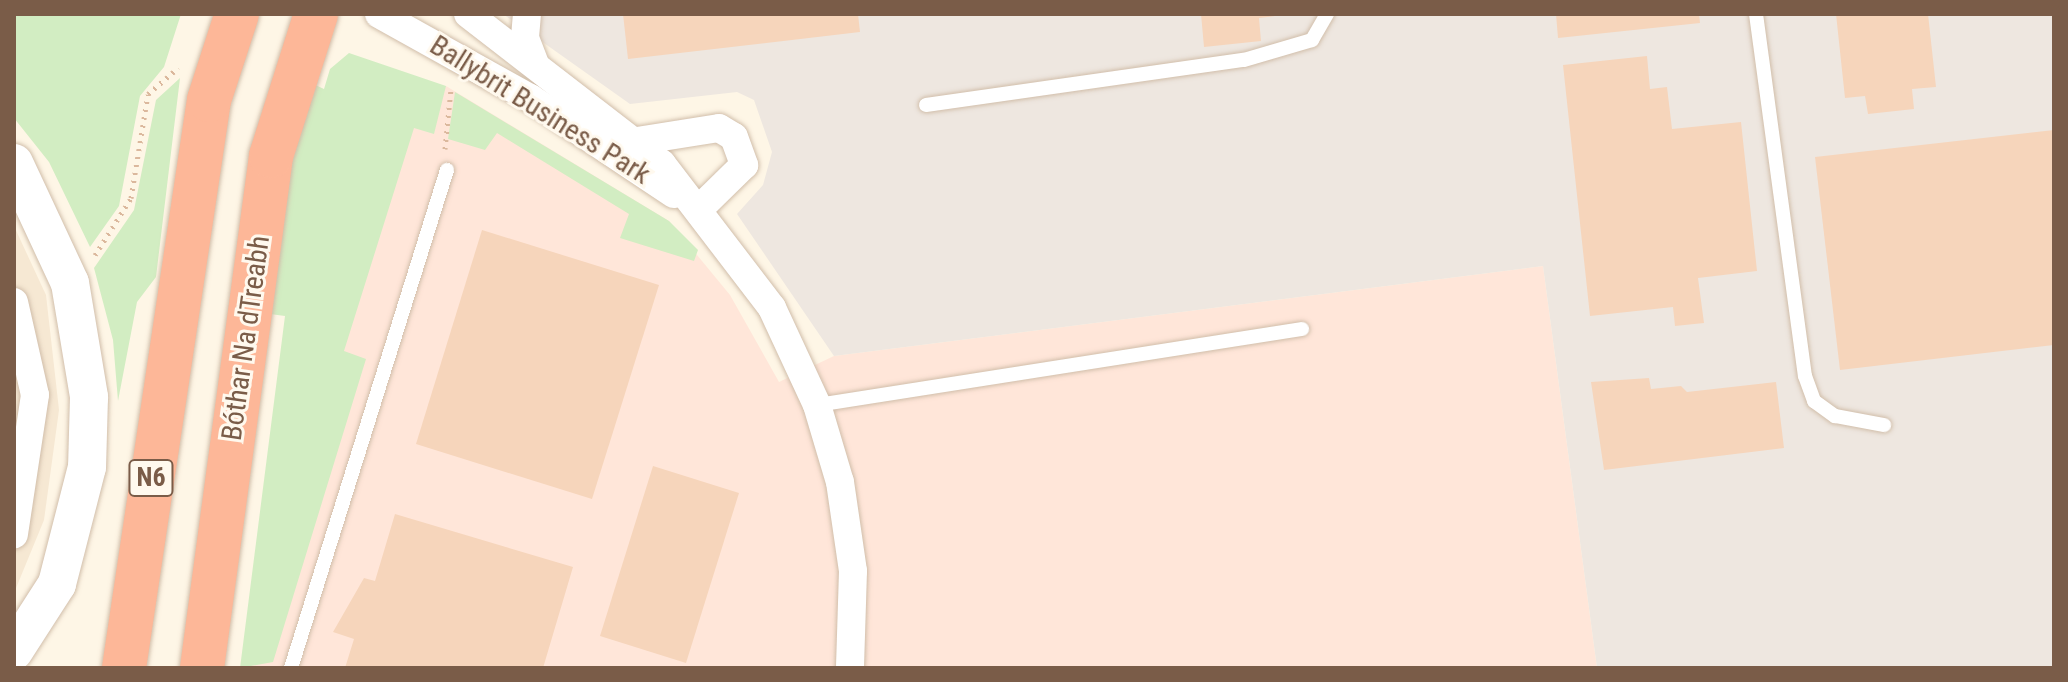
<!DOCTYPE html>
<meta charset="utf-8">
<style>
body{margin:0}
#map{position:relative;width:2068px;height:682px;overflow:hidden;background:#fef6e6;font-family:"Roboto Condensed",sans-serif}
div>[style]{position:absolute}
.residential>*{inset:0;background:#f6e8d3}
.commercial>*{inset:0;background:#ffe6d9}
.industrial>*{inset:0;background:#eee7e0}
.green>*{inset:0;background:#d2edc2}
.building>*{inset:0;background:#f6d5bb}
.path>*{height:5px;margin-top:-2.5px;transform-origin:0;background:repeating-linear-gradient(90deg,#dbb89d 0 2px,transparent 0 8px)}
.roads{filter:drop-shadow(0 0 2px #d1beaa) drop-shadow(0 0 2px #d1beaa)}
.lane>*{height:14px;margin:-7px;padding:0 7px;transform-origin:7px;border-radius:7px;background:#fff}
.street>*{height:28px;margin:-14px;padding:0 14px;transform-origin:14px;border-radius:14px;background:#fff}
.secondary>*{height:38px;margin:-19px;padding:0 19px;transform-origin:19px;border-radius:19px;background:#fff}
.highway>*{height:44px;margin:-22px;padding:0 22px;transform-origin:22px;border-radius:22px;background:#fdb798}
span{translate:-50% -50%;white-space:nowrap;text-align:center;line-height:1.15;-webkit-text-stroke:6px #fff9ee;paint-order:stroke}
.shield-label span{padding:2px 6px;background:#fff9ee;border:2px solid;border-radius:6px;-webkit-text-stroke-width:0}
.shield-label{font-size:26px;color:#7a5c48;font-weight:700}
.street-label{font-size:28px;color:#7a5c48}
.frame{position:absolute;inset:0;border:16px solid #7a5c48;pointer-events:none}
</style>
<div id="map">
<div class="residential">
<i style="clip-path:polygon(14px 226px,46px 295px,59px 410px,44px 520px,14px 593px)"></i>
</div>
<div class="commercial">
<i style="clip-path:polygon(409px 84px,446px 86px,669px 221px,730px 295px,779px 382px,834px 356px,1543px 266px,1597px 668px,244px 668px)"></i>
</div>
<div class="industrial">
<i style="clip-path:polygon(503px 14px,2054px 14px,2054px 668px,1597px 668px,1543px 266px,834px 356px,737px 214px,763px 185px,772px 152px,754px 100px,737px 92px,630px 104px)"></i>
</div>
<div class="green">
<i style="clip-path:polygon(14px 14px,181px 14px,164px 67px,140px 96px,119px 206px,90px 247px,49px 162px,14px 118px)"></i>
<i style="clip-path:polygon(349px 53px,446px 86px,434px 134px,414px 128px,344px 351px,366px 359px,273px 662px,240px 668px,285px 316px,270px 314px,288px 175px,311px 83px,324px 89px,330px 69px)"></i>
<i style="clip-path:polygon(180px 78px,156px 277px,137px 302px,118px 401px,113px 340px,94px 268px,134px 210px,156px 100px)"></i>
<i style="clip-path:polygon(455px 92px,669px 221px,698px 250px,694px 261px,620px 238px,629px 214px,497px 133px,485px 150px,448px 139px)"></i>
</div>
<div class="building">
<i style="clip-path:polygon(623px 14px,858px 14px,860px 32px,628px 59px)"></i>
<i style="clip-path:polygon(1201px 14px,1275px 14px,1275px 16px,1259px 18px,1261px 41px,1204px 47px)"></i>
<i style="clip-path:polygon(1556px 14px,1699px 14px,1700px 23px,1558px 38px)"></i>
<i style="clip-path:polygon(1836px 14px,1928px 14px,1936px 87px,1912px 89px,1914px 109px,1868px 114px,1865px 96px,1845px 98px)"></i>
<i style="clip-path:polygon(1647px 56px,1650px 89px,1667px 87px,1672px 129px,1741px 122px,1757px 271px,1698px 278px,1704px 323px,1675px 326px,1673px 307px,1590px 316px,1563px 65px)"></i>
<i style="clip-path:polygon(2054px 130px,2054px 345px,1840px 370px,1815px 157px)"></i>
<i style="clip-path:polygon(482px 230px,659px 285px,592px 499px,416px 444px)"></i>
<i style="clip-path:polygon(1649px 378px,1651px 389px,1681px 386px,1687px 392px,1776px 382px,1784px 448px,1604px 470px,1591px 382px)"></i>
<i style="clip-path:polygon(653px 466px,739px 493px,686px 663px,600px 636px)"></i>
<i style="clip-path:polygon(395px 514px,573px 567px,543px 668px,345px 668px,354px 639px,333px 632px,364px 578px,375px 581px)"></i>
</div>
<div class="path">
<i style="left:445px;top:149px;width:60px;rotate:-84.3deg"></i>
<i style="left:95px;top:255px;width:67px;rotate:-57.7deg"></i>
<i style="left:131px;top:198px;width:105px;rotate:-80.7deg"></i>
<i style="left:148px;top:94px;width:40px;rotate:-41deg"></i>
</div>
<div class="roads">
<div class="lane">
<i style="left:1756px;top:14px;width:365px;rotate:82.3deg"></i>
<i style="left:1805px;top:376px;width:27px;rotate:70deg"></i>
<i style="left:1814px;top:401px;width:26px;rotate:36deg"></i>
<i style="left:1835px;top:416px;width:50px;rotate:10.4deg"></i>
<i style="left:926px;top:105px;width:321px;rotate:-8.1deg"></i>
<i style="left:1244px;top:60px;width:71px;rotate:-16.4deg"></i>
<i style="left:1312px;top:40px;width:30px;rotate:-60deg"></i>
<i style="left:817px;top:405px;width:491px;rotate:-8.9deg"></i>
<i style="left:291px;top:668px;width:522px;rotate:-72.61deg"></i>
</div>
<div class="street">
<i style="left:379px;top:14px;width:173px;rotate:29.1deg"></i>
<i style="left:530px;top:98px;width:173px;rotate:33.7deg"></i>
<i style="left:468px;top:14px;width:245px;rotate:37.7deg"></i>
<i style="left:662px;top:164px;width:181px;rotate:52.6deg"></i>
<i style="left:772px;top:308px;width:107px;rotate:65.1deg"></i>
<i style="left:817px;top:405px;width:80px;rotate:73.4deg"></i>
<i style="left:840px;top:482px;width:90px;rotate:81.7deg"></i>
<i style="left:853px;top:571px;width:97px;rotate:91.8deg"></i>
<i style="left:527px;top:14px;width:24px;rotate:95deg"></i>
<i style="left:525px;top:38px;width:28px;rotate:69deg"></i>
<i style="left:637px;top:141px;width:83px;rotate:-9deg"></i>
<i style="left:719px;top:128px;width:17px;rotate:31deg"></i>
<i style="left:734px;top:137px;width:30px;rotate:70deg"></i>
<i style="left:744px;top:165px;width:64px;rotate:135.6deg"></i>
<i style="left:14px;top:302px;width:95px;rotate:77.3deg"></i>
<i style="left:35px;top:395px;width:141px;rotate:98.6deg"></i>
</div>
<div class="secondary">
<i style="left:14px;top:163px;width:132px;rotate:65deg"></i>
<i style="left:70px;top:283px;width:116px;rotate:80.5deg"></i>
<i style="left:89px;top:397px;width:70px;rotate:91.6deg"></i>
<i style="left:87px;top:467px;width:121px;rotate:104.4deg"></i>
<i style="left:57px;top:584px;width:80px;rotate:122.7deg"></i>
</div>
<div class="highway">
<i style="left:124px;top:668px;width:574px;rotate:-81.49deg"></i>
<i style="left:209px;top:100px;width:90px;rotate:-72deg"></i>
<i style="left:202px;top:668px;width:517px;rotate:-82.32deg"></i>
<i style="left:271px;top:156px;width:149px;rotate:-72.4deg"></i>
</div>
</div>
<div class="shield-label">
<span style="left:151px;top:478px">N6</span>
</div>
<div class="street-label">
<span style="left:540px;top:110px;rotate:32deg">Ballybrit Business Park</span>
<span style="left:246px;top:338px;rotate:-82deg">Bóthar Na dTreabh</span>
</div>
<div class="frame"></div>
</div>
